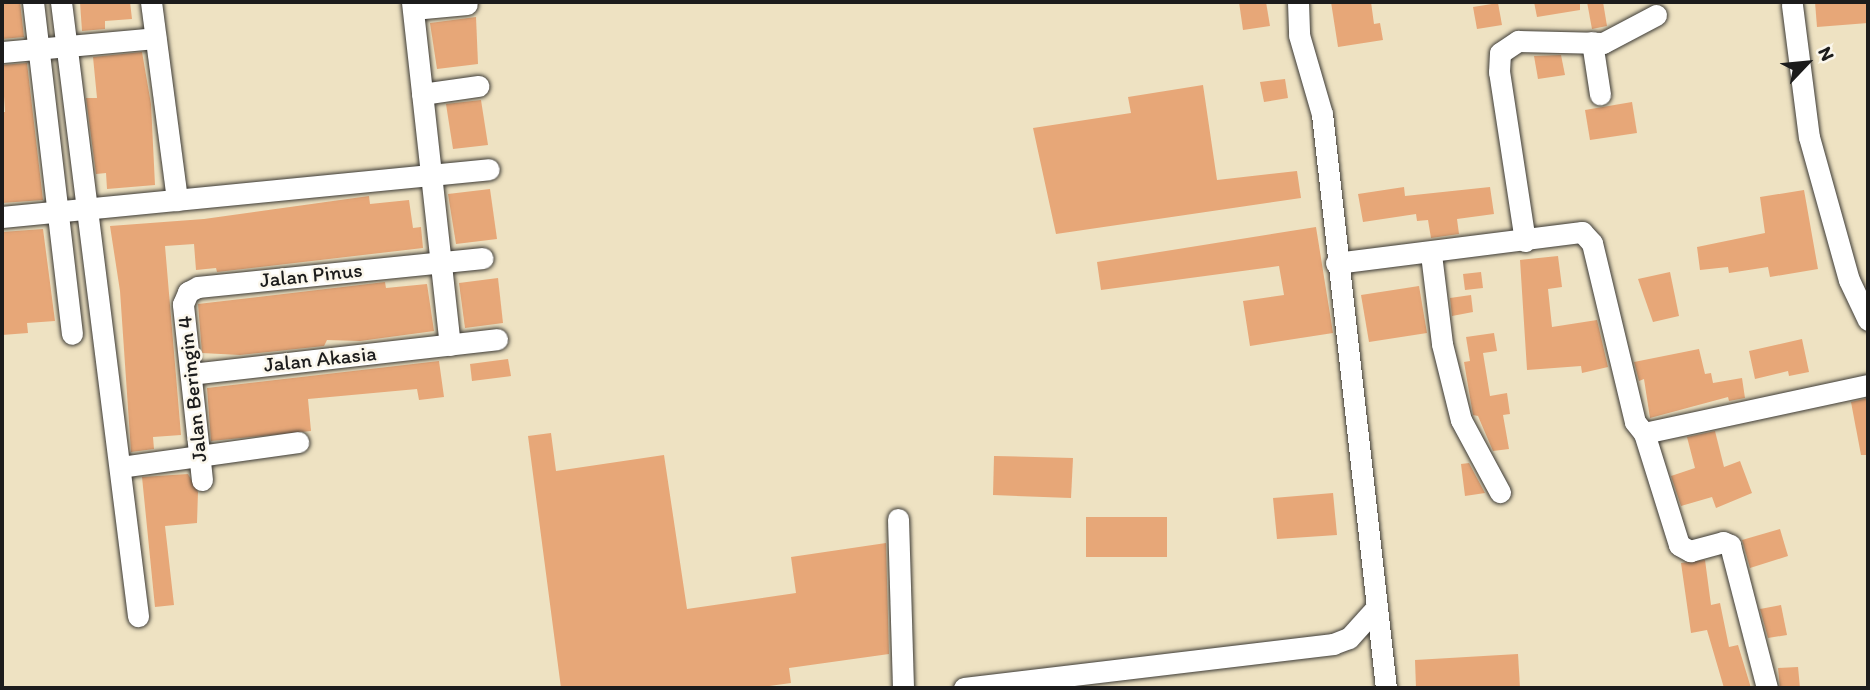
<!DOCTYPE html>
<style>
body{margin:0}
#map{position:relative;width:1870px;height:690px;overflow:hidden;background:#eee2c2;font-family:Itim,sans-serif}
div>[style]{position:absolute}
.building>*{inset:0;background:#e7a778}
.roads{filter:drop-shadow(0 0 2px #3c3a35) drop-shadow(0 0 2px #3c3a35)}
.street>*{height:21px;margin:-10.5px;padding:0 10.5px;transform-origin:10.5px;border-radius:10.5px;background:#fff}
span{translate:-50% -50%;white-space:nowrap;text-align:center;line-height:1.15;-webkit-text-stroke:5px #fbf7ec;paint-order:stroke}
.street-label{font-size:21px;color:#1c1c1c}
.frame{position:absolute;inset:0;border:4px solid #1c1c1c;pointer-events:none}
.north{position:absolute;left:1772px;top:28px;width:70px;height:70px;-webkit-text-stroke:5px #fbf7ec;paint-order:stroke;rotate:64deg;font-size:19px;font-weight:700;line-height:28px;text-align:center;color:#1c1c1c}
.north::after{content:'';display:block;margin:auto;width:24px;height:32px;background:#1c1c1c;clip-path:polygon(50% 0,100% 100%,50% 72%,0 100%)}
</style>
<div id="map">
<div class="building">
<i style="clip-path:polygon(2px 2px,20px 2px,24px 37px,2px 39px)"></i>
<i style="clip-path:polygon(80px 2px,130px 2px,132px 19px,105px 21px,105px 29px,82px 31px)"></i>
<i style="clip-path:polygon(1239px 2px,1266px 2px,1270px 26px,1243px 30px)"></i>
<i style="clip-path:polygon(1331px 2px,1371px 2px,1374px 24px,1380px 23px,1383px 40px,1338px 47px)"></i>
<i style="clip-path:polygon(1534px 2px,1580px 2px,1580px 10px,1537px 17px)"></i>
<i style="clip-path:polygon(1587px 2px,1603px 2px,1607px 26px,1592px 29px)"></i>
<i style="clip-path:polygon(1815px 2px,1868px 2px,1868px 23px,1817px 27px)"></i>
<i style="clip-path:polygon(1498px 3px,1502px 25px,1477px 29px,1473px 7px)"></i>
<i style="clip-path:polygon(476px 17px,478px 64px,437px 69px,430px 23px)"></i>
<i style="clip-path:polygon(142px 52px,151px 104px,155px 185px,107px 189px,106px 173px,96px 174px,86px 98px,97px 98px,93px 57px)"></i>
<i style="clip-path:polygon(1561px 55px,1565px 75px,1538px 79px,1534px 56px)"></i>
<i style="clip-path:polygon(27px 63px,43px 200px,2px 203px,2px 112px,5px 112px,2px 65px)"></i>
<i style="clip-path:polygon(1285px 79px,1288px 98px,1264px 102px,1260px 82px)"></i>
<i style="clip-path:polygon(1203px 85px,1217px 180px,1297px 171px,1301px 198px,1056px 234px,1033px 128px,1131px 113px,1128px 97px)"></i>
<i style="clip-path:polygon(481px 100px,488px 145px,453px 149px,446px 104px)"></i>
<i style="clip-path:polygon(1632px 102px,1637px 133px,1590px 140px,1585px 110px)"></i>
<i style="clip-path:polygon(1404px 187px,1405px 196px,1490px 187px,1494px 214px,1457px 219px,1459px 234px,1431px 238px,1428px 220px,1417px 221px,1416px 214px,1363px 222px,1358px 194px)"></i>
<i style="clip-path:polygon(490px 189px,497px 239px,456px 244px,448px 194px)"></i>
<i style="clip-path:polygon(1804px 190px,1818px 269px,1770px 277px,1768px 267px,1729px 273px,1728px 267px,1700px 270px,1697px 247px,1765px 233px,1760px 197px)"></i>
<i style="clip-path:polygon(369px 196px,370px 204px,409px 200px,413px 228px,421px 227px,423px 248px,217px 272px,216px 268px,196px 270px,194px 244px,165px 246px,181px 435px,153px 437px,154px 449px,131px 452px,120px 291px,110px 226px,204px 219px)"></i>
<i style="clip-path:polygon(1316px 227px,1333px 333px,1250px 346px,1243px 301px,1284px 295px,1279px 266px,1101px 290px,1097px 262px)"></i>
<i style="clip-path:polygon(43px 229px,55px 321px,27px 323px,28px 333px,2px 335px,2px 232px)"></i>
<i style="clip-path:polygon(1558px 256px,1562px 287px,1548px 289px,1552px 327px,1597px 320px,1608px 367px,1582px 373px,1581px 366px,1527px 370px,1520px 260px)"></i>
<i style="clip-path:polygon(1481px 272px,1483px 288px,1465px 290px,1463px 274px)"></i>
<i style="clip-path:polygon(1670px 272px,1679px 316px,1653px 322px,1638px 279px)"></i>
<i style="clip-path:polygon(498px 278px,503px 323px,465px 328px,459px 283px)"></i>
<i style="clip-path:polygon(385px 282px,386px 288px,427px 284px,434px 331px,360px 341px,327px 340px,324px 346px,240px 355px,202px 353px,198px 304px)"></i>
<i style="clip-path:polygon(1419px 286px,1427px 333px,1369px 342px,1361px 295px)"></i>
<i style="clip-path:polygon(1471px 295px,1473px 312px,1452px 316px,1450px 298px)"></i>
<i style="clip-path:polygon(1494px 333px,1497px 351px,1483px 353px,1490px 396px,1507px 393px,1510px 414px,1503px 415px,1509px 449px,1493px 451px,1478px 416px,1473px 415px,1464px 362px,1470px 361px,1466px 337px)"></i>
<i style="clip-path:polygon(1802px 339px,1809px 372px,1789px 376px,1788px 371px,1755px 379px,1749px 351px)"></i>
<i style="clip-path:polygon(1699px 349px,1705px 374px,1711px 373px,1713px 383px,1742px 378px,1745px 398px,1729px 401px,1728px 397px,1650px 418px,1644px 379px,1639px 381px,1634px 362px)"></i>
<i style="clip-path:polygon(508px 359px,511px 376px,472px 381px,470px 364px)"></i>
<i style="clip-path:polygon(439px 361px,444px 397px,419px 400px,417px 389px,308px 399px,311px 431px,211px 441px,207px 388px)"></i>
<i style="clip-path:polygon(1868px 398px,1868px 455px,1861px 455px,1851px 402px)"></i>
<i style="clip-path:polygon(1715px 431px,1724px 467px,1740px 461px,1752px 493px,1716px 508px,1712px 497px,1681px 506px,1671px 476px,1695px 468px,1687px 437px)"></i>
<i style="clip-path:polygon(551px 433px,556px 471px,664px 455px,687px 609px,796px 593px,791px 557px,886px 543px,889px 654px,789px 668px,791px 683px,754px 688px,561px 688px,528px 436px)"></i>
<i style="clip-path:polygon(994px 456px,1073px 458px,1071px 498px,993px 495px)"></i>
<i style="clip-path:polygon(1469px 463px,1485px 493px,1465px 496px,1461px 464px)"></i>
<i style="clip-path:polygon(188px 474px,198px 492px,197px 523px,165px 526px,174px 605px,155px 607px,142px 477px)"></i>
<i style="clip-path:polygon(1333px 493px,1337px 535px,1277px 539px,1273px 498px)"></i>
<i style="clip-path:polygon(1086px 517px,1167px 517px,1167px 557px,1086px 557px)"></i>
<i style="clip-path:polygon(1780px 529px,1788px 556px,1750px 568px,1742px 540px)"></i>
<i style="clip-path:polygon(1705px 560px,1711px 605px,1720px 603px,1729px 647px,1738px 645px,1751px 688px,1724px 688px,1707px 630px,1691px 633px,1681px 563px)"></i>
<i style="clip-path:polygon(1781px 605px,1787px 635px,1768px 638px,1760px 609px)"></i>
<i style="clip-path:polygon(1518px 654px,1520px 688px,1416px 688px,1415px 660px)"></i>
<i style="clip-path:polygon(1798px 667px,1800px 688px,1780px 688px,1778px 668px)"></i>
</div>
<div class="roads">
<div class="street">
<i style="left:33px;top:2px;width:334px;rotate:83.3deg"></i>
<i style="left:61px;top:2px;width:619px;rotate:82.85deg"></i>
<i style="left:151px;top:2px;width:200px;rotate:82.5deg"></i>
<i style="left:412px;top:2px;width:345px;rotate:83.7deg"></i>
<i style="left:1298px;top:2px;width:33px;rotate:88deg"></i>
<i style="left:1299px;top:35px;width:82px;rotate:73.8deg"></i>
<i style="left:1322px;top:114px;width:578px;rotate:83.64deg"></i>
<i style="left:1792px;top:5px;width:133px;rotate:82.7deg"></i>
<i style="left:1809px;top:137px;width:148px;rotate:74.4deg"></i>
<i style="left:1849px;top:280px;width:44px;rotate:64.6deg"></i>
<i style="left:413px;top:9px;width:54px;rotate:-5.3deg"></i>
<i style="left:1592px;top:42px;width:53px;rotate:81.3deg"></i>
<i style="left:2px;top:52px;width:154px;rotate:-5.2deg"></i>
<i style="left:422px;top:94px;width:57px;rotate:-8.1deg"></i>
<i style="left:2px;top:217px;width:489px;rotate:-5.6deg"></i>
<i style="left:1525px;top:241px;width:171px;rotate:-98.7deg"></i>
<i style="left:1499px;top:72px;width:19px;rotate:-87deg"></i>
<i style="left:1500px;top:53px;width:22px;rotate:-34deg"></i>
<i style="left:1518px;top:41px;width:85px;rotate:1.3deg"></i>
<i style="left:1603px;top:43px;width:60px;rotate:-27.8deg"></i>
<i style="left:1431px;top:254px;width:91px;rotate:83deg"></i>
<i style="left:1442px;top:344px;width:78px;rotate:76deg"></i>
<i style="left:1461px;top:420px;width:82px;rotate:61.6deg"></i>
<i style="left:1336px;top:263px;width:248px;rotate:-7.2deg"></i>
<i style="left:1582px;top:232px;width:15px;rotate:48deg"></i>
<i style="left:1592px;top:243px;width:184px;rotate:76.5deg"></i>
<i style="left:1635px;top:422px;width:14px;rotate:51deg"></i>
<i style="left:1644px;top:433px;width:229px;rotate:-12.1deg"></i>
<i style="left:191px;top:374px;width:308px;rotate:-6.5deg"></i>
<i style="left:1644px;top:433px;width:117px;rotate:72.6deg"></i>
<i style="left:1679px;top:545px;width:13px;rotate:29deg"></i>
<i style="left:1690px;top:551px;width:34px;rotate:-15deg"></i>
<i style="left:1723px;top:542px;width:8px;rotate:23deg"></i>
<i style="left:1730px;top:545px;width:148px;rotate:75.5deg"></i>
<i style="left:121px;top:467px;width:179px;rotate:-8deg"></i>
<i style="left:202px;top:480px;width:177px;rotate:-96.2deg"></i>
<i style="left:183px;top:304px;width:13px;rotate:-67deg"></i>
<i style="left:188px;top:292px;width:11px;rotate:-27deg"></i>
<i style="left:198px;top:287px;width:286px;rotate:-5.8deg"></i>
<i style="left:898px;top:519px;width:169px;rotate:88.3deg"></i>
<i style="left:964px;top:688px;width:372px;rotate:-6.8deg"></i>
<i style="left:1333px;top:644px;width:17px;rotate:-21deg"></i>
<i style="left:1349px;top:638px;width:40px;rotate:-48deg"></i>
</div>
</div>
<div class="street-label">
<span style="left:311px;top:275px;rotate:-6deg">Jalan Pinus</span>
<span style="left:320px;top:359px;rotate:-6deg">Jalan Akasia</span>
<span style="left:192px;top:389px;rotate:-96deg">Jalan Beringin 4</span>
</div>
<div class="frame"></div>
<div class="north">N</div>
</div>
